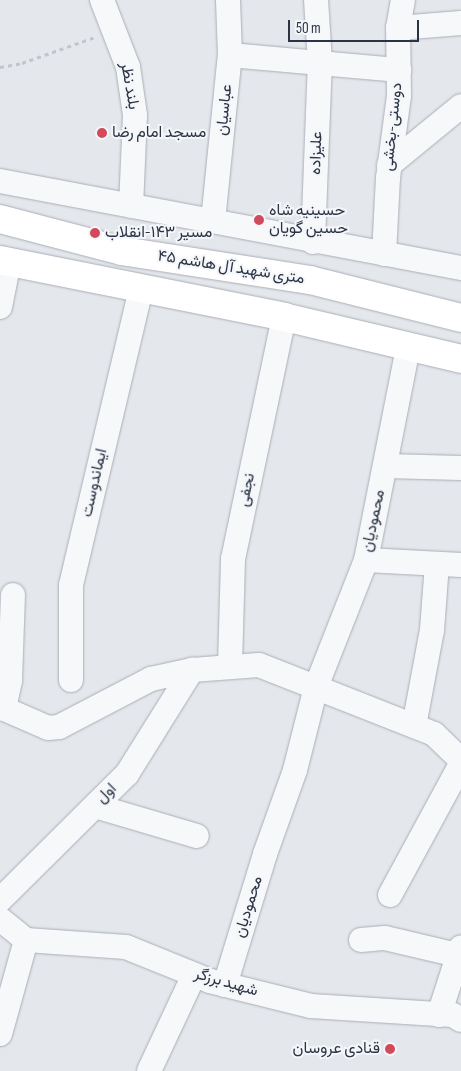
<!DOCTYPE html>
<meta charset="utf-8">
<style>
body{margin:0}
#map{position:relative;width:461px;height:1071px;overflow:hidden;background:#e4e7ec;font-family:"Sofia Sans Condensed",Vazirmatn,sans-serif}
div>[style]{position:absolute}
.path>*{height:3px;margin-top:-1.5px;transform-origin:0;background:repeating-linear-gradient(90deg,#c2c5cb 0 4px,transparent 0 8px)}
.roads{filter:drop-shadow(0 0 1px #a9aeb7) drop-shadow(0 0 1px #a9aeb7)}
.minor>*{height:24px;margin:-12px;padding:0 12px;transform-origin:12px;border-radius:12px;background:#f7f8fa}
.major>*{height:28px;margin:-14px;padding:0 14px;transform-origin:14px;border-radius:14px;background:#fff}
.dots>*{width:14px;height:14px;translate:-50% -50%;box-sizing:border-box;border:2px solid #f4f6f9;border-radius:50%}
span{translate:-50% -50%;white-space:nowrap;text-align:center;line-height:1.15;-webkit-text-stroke:4px #f4f6f9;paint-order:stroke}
.street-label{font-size:16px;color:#2b3445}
.poi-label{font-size:16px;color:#2b3445}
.left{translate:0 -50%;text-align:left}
.right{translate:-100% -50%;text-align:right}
.scale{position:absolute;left:288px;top:20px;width:131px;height:22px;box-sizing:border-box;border:2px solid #2b3445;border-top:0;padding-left:6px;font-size:15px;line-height:18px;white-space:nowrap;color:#2b3445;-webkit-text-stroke:4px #f4f6f9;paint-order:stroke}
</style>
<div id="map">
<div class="path">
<i style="left:0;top:67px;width:22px;rotate:-10deg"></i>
<i style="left:22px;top:63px;width:77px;rotate:-19.6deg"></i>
</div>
<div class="roads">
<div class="minor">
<i style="left:102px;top:0;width:72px;rotate:68.8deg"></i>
<i style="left:128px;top:67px;width:49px;rotate:81.7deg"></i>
<i style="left:135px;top:115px;width:91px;rotate:92.5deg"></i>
<i style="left:398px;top:28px;width:63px;rotate:-4.5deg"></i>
<i style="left:230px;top:55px;width:170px;rotate:5.1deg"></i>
<i style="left:389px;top:165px;width:93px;rotate:-39.3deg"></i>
<i style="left:0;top:181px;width:469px;rotate:10.7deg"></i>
<i style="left:213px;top:221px;width:167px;rotate:-84.2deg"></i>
<i style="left:230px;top:55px;width:55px;rotate:-92.1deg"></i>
<i style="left:313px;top:242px;width:179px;rotate:-87.8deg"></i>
<i style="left:320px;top:63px;width:63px;rotate:-93.6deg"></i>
<i style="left:384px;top:254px;width:76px;rotate:-87deg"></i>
<i style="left:388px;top:178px;width:83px;rotate:-82.4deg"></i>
<i style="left:399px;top:96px;width:68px;rotate:-90.8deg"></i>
<i style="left:398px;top:28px;width:28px;rotate:-80deg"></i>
<i style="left:0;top:307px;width:46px;rotate:-78.7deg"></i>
<i style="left:386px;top:466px;width:75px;rotate:1.5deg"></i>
<i style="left:366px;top:560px;width:95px;rotate:3deg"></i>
<i style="left:230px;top:666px;width:107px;rotate:-88.4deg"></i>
<i style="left:233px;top:559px;width:247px;rotate:-78.1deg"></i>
<i style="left:71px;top:680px;width:95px;rotate:-90deg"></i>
<i style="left:71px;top:585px;width:304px;rotate:-76.7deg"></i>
<i style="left:0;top:707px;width:52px;rotate:23.6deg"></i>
<i style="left:48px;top:728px;width:11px;rotate:-5deg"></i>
<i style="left:59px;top:727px;width:104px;rotate:-27.6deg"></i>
<i style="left:151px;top:679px;width:42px;rotate:-12.4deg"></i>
<i style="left:192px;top:670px;width:67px;rotate:-4.3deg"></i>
<i style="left:259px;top:665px;width:188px;rotate:21.5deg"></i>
<i style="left:434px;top:734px;width:37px;rotate:44deg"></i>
<i style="left:4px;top:709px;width:30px;rotate:-78deg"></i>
<i style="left:10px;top:680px;width:85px;rotate:-88deg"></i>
<i style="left:414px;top:726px;width:98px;rotate:-79.4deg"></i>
<i style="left:432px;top:630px;width:66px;rotate:-85.7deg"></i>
<i style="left:95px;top:806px;width:106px;rotate:16.4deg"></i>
<i style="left:390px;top:895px;width:149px;rotate:-61.5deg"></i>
<i style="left:0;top:900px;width:179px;rotate:-44.8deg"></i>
<i style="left:127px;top:774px;width:123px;rotate:-58deg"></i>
<i style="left:0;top:919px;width:33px;rotate:39deg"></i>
<i style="left:26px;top:940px;width:100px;rotate:4deg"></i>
<i style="left:126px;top:947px;width:91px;rotate:22deg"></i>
<i style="left:210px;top:981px;width:104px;rotate:13.9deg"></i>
<i style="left:311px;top:1006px;width:142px;rotate:3.6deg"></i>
<i style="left:453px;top:1015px;width:9px;rotate:32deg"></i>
<i style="left:361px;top:940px;width:24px;rotate:-5deg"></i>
<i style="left:385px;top:938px;width:78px;rotate:13.3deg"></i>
<i style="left:225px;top:985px;width:137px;rotate:-73deg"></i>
<i style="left:265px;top:854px;width:89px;rotate:-70.3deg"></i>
<i style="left:295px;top:770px;width:86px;rotate:-75.8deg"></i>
<i style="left:316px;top:687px;width:136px;rotate:-68.5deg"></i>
<i style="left:366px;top:560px;width:217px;rotate:-78.8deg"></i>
<i style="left:439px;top:1015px;width:71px;rotate:-72.1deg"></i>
<i style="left:0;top:1034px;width:98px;rotate:-74.5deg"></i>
<i style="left:149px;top:1071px;width:106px;rotate:-64.9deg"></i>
</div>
<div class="major">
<i style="left:0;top:219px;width:126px;rotate:14.7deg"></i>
<i style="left:122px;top:251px;width:190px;rotate:8.8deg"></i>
<i style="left:310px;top:280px;width:156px;rotate:14.1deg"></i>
<i style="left:0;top:260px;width:290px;rotate:11.3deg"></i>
<i style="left:284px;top:317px;width:182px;rotate:13.3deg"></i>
</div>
</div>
<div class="dots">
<i style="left:102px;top:133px;background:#d1495b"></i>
<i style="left:259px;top:220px;background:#d1495b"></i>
<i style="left:95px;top:233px;background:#d1495b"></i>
<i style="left:390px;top:1049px;background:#d1495b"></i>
</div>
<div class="street-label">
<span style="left:129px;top:86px;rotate:80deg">بلند نظر</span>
<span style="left:225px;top:110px;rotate:-84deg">عباسیان</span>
<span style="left:393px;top:127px;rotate:-84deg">دوستی-بخشی</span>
<span style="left:317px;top:153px;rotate:-88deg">علیزاده</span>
<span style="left:231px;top:268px;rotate:9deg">۴۵ متری شهید آل هاشم</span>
<span style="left:95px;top:483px;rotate:-77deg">ایماندوست</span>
<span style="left:247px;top:490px;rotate:-78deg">نجفی</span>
<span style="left:374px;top:521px;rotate:-78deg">محمودیان</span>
<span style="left:107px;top:794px;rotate:-45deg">اول</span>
<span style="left:249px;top:907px;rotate:-73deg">محمودیان</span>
<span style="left:226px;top:983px;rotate:16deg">شهید برزگر</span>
</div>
<div class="poi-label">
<span class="left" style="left:112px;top:133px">مسجد امام رضا</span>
<span class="left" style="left:269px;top:220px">حسینیه شاه<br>حسین گویان</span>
<span class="left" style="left:105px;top:233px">مسیر ۱۴۳-انقلاب</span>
<span class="right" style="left:380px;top:1049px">قنادی عروسان</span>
</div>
<div class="scale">50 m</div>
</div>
